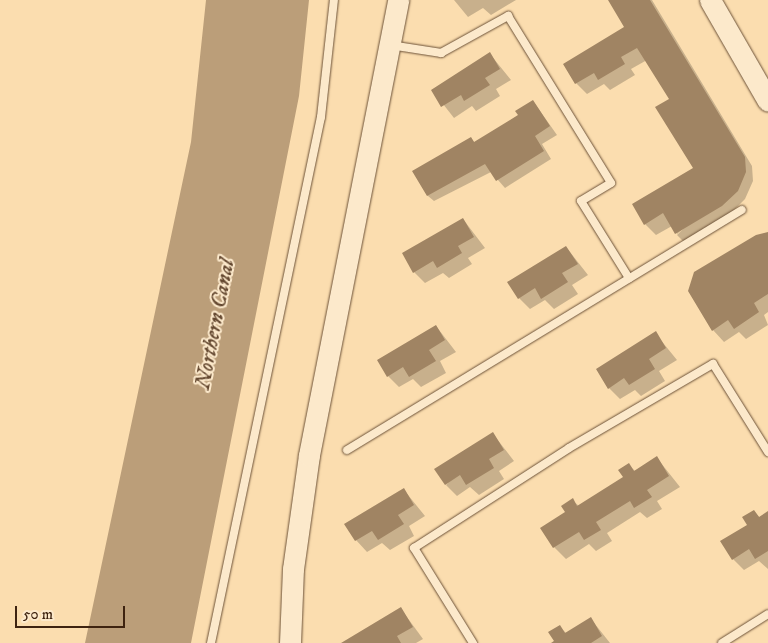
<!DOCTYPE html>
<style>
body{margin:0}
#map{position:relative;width:768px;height:643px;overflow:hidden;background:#fbddaf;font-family:"IM FELL DW Pica",serif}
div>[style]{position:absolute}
.water>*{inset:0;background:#bb9e79}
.shadow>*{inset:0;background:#0003}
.building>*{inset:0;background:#a08463}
.roads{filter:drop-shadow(0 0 1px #6d5238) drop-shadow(0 0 1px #6d5238)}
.lane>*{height:8px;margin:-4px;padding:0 4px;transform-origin:4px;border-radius:4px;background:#fce9cb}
.secondary>*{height:21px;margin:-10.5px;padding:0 10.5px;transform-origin:10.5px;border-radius:10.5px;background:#fce9cb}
span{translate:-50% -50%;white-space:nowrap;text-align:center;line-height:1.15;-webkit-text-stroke:4px #fce9cb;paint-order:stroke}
.water-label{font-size:22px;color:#644830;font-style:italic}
.scale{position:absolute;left:15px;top:606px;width:110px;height:22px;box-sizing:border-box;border:2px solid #3e2310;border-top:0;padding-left:6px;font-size:15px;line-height:18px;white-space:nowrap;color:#3e2310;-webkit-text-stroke:4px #fce9cb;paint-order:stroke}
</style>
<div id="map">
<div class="water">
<i style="clip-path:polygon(206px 0,309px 0,299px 96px,191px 643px,85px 643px,191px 142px)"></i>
</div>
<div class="shadow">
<i style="clip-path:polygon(454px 0,516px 0,491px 15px,483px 8px,468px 17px)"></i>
<i style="clip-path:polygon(611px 0,652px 0,752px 166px,753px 181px,745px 199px,730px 214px,684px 242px,677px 235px,684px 228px,677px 234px,672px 226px,656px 235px,645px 224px,694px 169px,671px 99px,647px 60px,631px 69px,635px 75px,610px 90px,604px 84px,587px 94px,576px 83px,633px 38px)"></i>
<i style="clip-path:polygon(490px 54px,511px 80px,496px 89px,500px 96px,476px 111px,472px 106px,454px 118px,432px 90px)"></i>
<i style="clip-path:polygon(533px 101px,557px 135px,542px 144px,551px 159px,505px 188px,491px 172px,434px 201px,428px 196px,414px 171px,471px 138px,475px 143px,519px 115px)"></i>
<i style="clip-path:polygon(463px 219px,485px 248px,468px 258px,472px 264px,449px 278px,443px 273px,425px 283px,414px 272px)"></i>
<i style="clip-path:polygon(768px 233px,768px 312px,764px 315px,768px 325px,746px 339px,739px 332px,724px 342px,713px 330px)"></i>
<i style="clip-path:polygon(566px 247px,588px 275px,572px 285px,578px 294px,554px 309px,545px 300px,530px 309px,519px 298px)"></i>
<i style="clip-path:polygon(436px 326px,456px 352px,440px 361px,446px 373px,421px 387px,413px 379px,399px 387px,388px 376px)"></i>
<i style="clip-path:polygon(655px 333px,677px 360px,659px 371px,665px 381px,641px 396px,635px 390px,620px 399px,609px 388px)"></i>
<i style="clip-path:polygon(493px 434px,514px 461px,499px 471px,504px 479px,479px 495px,470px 487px,457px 496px,446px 485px)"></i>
<i style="clip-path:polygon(657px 458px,680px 487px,657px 501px,662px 509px,647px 518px,640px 512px,607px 533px,612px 541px,596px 551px,589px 544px,566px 559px,554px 547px,542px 528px,567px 513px,572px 500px,579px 506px,624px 478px,629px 465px,635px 471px)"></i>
<i style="clip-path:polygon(404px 490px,425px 516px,409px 526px,414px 536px,390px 550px,382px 543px,367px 552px,356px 540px)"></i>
<i style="clip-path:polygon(754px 511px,760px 518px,768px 513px,768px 569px,759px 561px,744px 570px,733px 559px)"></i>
<i style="clip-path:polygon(401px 609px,423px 639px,416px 643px,343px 643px)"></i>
<i style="clip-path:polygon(591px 619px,610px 643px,553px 643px,560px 627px,567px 634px)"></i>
</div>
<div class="building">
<i style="clip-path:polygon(608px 0,650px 0,745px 157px,746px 172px,738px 191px,722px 206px,675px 234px,663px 213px,644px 225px,632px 204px,693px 168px,655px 107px,669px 99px,637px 48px,621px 57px,625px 64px,598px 80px,594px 73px,575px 84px,563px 64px,624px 27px)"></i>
<i style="clip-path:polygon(490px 52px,500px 69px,485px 78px,490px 85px,464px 101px,461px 95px,441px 107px,431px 90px)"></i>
<i style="clip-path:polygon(533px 100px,550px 126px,535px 136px,544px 151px,496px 181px,485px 164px,427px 196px,412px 171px,471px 137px,474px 142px,518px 115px,515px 111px)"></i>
<i style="clip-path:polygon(463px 218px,474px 237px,458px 246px,462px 253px,437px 268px,433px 261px,413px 273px,402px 253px)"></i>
<i style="clip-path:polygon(768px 232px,768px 294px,754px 303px,759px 312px,734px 329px,728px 320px,712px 331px,688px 291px,694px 272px,756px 235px)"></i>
<i style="clip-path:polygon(566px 246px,578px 264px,562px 273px,568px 282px,541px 299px,535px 288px,518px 299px,507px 282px)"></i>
<i style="clip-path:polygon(436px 325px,445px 340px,429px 350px,436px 361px,409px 377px,403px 367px,387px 377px,377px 360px)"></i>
<i style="clip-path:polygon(656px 331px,666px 348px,649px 359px,655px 369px,629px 385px,624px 378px,608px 389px,596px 369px)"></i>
<i style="clip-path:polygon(493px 432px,504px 450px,489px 459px,494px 468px,466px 485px,460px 475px,445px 485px,434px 469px)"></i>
<i style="clip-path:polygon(657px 456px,669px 476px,647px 490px,652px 497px,634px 508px,630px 501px,596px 522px,601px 530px,584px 540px,579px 532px,553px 548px,540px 528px,565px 512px,561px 506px,573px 498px,577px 506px,623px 477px,618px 470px,629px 463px,634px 471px)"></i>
<i style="clip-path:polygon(404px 488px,414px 505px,398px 515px,404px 524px,378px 540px,372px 531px,355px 541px,344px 524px)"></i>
<i style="clip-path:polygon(754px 510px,759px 517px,768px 511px,768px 551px,755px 559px,749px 549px,732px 560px,720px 541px,747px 525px,742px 517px)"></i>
<i style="clip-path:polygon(401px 607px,413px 627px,397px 636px,401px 643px,341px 643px)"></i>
<i style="clip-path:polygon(591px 617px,602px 636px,591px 643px,551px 643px,554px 641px,548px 632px,560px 625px,565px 633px)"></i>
</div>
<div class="roads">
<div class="lane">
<i style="left:390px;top:45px;width:52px;rotate:8.9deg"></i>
<i style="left:441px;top:53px;width:77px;rotate:-28.9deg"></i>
<i style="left:508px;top:16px;width:196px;rotate:58.3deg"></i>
<i style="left:611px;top:183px;width:35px;rotate:149deg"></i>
<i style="left:581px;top:201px;width:91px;rotate:58.1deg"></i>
<i style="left:347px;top:450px;width:462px;rotate:-31.3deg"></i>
<i style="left:211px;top:643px;width:537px;rotate:-78.19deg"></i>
<i style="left:321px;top:117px;width:118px;rotate:-83.7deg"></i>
<i style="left:473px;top:643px;width:112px;rotate:-121.8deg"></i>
<i style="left:414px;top:548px;width:184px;rotate:-32.8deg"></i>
<i style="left:569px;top:448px;width:167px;rotate:-30.3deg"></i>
<i style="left:713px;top:364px;width:104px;rotate:58deg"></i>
<i style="left:722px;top:643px;width:54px;rotate:-32.2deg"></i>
</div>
<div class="secondary">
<i style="left:710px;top:0;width:116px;rotate:60.1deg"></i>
<i style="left:290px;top:643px;width:74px;rotate:-87.7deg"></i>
<i style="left:293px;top:569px;width:115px;rotate:-82deg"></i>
<i style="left:309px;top:455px;width:464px;rotate:-78.9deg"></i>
</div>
</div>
<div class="water-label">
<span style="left:215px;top:324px;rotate:-79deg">Northern Canal</span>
</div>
<div class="scale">50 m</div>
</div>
